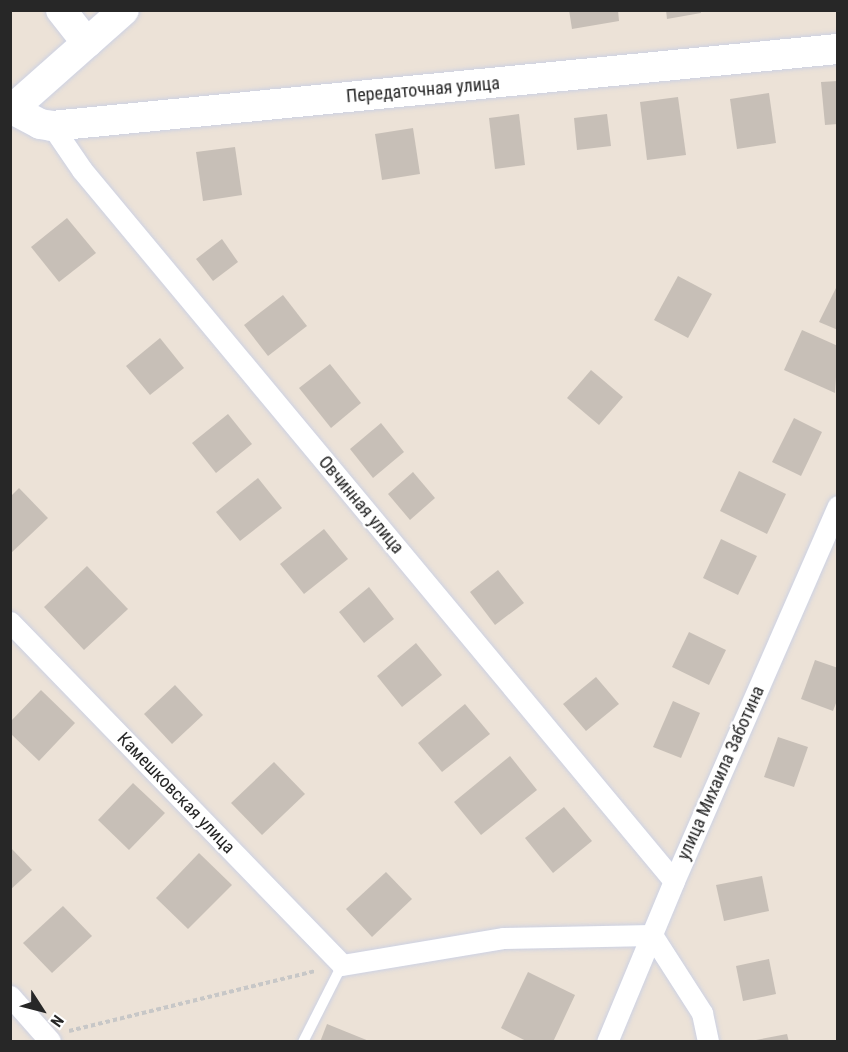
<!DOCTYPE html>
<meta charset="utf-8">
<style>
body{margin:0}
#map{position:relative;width:848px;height:1052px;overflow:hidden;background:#ece2d7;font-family:"Roboto Condensed",sans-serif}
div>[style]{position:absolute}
.building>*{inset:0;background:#c7bfb7}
.path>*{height:4px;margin-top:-2px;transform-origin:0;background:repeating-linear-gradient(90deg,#c7c7c7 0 4.5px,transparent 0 7.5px)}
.roads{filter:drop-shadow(0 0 2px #ccd1e3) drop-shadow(0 0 2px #ccd1e3)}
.lane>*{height:10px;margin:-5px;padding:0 5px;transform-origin:5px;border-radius:5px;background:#fff}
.street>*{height:21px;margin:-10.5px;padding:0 10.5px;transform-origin:10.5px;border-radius:10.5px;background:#fff}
.secondary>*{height:30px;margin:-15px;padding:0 15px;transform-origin:15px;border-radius:15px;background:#fff}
span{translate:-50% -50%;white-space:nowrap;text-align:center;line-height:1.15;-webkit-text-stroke:4.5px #fff;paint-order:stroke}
.street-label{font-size:18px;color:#272727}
.frame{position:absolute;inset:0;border:12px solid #272727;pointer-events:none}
.north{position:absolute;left:12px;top:980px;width:60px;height:60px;-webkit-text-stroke:4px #fff;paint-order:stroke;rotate:126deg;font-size:16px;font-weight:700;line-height:24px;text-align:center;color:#272727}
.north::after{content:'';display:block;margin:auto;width:21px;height:27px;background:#272727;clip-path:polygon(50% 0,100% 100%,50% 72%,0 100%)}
</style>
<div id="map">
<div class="building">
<i style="clip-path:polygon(569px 10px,618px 10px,619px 21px,572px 29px)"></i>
<i style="clip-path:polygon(666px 10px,700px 10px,701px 13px,667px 19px)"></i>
<i style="clip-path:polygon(838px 81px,838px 124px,825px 125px,821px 82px)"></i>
<i style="clip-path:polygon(769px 93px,776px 143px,737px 149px,730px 99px)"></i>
<i style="clip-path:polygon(678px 97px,686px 155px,647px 160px,640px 102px)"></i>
<i style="clip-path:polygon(519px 114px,525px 165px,495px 169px,489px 118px)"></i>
<i style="clip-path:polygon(607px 114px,611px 146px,577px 150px,574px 118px)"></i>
<i style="clip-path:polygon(413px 128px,420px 174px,382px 180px,375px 134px)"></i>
<i style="clip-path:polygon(235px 147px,242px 195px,203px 201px,196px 152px)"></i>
<i style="clip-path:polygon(67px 218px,96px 253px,59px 282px,31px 247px)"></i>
<i style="clip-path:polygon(222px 239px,238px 262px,213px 281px,196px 259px)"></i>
<i style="clip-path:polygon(678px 276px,712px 294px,688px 338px,654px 320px)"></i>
<i style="clip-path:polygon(838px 284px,838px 330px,819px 322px)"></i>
<i style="clip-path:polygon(283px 295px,307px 326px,268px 356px,244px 325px)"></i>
<i style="clip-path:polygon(802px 330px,838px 346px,835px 393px,784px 370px)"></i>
<i style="clip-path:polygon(160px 338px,184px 368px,150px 395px,126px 366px)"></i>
<i style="clip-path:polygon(330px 364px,361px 403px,331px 428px,299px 388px)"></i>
<i style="clip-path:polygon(591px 370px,623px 397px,599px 425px,567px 398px)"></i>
<i style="clip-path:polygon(228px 414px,252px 444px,216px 473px,192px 443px)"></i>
<i style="clip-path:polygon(794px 418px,822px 432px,801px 476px,772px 462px)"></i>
<i style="clip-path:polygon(381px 423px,404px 452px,373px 478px,350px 449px)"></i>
<i style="clip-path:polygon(739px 471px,786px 494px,767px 534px,720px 511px)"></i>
<i style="clip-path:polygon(413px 472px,435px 498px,410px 520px,388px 494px)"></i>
<i style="clip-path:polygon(258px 478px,282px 508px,240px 541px,216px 512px)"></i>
<i style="clip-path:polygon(19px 488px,48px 518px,10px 554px,10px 497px)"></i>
<i style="clip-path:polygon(324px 529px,348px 559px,304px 594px,280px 564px)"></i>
<i style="clip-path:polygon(721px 539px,757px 556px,738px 595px,703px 578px)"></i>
<i style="clip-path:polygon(87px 566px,128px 609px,84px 650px,44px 607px)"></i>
<i style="clip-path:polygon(498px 570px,524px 603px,495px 625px,470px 592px)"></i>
<i style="clip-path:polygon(369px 587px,394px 619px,364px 643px,339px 612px)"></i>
<i style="clip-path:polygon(689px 632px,726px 650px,709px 685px,672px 667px)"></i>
<i style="clip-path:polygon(416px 643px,442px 675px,402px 707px,377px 676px)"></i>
<i style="clip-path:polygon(815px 660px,838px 668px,838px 698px,833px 711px,801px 699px)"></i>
<i style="clip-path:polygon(596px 677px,619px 704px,586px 731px,563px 704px)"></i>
<i style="clip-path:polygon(175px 685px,203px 715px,172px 744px,144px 714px)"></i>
<i style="clip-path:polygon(41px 690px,75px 723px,39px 761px,10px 733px,10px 722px)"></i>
<i style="clip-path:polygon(673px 701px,700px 713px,681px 758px,653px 747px)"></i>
<i style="clip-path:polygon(465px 704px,490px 734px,442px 772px,418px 743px)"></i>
<i style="clip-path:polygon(778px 737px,808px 747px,794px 787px,764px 777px)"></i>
<i style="clip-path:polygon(510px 756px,537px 790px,481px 835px,454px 802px)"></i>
<i style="clip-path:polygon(274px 762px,305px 794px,262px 835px,231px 803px)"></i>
<i style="clip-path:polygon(133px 783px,165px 813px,129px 850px,98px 820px)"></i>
<i style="clip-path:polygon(564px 807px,592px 841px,553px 873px,525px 838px)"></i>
<i style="clip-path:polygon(10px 847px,32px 870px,10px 890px)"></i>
<i style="clip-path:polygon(199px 853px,232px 885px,188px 929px,156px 898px)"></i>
<i style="clip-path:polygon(386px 872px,412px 899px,372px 937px,346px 909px)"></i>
<i style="clip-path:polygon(762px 876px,769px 911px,724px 921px,716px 885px)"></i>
<i style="clip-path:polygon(63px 906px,92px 936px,52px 973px,23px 943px)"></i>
<i style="clip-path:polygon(769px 959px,776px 994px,743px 1001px,736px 966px)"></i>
<i style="clip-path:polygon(528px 972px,575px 995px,553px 1042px,528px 1042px,501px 1028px)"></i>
<i style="clip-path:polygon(327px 1024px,369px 1041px,369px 1042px,320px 1042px)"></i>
<i style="clip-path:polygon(787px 1034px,789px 1042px,756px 1042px,756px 1040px)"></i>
</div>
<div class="path">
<i style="left:69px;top:1031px;width:253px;rotate:-13.7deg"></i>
</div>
<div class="roads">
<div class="lane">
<i style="left:303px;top:1042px;width:86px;rotate:-63.1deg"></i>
</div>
<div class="street">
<i style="left:52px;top:126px;width:53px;rotate:55.7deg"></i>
<i style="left:82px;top:170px;width:925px;rotate:50.22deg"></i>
<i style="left:10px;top:622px;width:477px;rotate:45.9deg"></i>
<i style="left:342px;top:965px;width:164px;rotate:-9.5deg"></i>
<i style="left:504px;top:938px;width:148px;rotate:-1.2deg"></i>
<i style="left:652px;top:935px;width:93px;rotate:57.3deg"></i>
<i style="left:702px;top:1013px;width:30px;rotate:78deg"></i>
<i style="left:10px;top:996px;width:60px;rotate:48.4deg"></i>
<i style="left:607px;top:1042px;width:174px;rotate:-67.4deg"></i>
<i style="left:674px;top:881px;width:409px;rotate:-66.4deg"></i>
</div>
<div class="secondary">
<i style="left:61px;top:10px;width:42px;rotate:51.8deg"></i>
<i style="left:12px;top:109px;width:32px;rotate:28deg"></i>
<i style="left:40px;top:124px;width:12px;rotate:9deg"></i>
<i style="left:52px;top:126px;width:790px;rotate:-5.6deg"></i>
<i style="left:10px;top:111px;width:152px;rotate:-41.5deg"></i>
</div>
</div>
<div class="street-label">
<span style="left:423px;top:90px;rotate:-5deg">Передаточная улица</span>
<span style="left:361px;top:505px;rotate:50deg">Овчинная улица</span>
<span style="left:721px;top:773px;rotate:-66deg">улица Михаила Заботина</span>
<span style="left:176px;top:793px;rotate:46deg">Камешковская улица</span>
</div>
<div class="frame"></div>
<div class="north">N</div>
</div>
